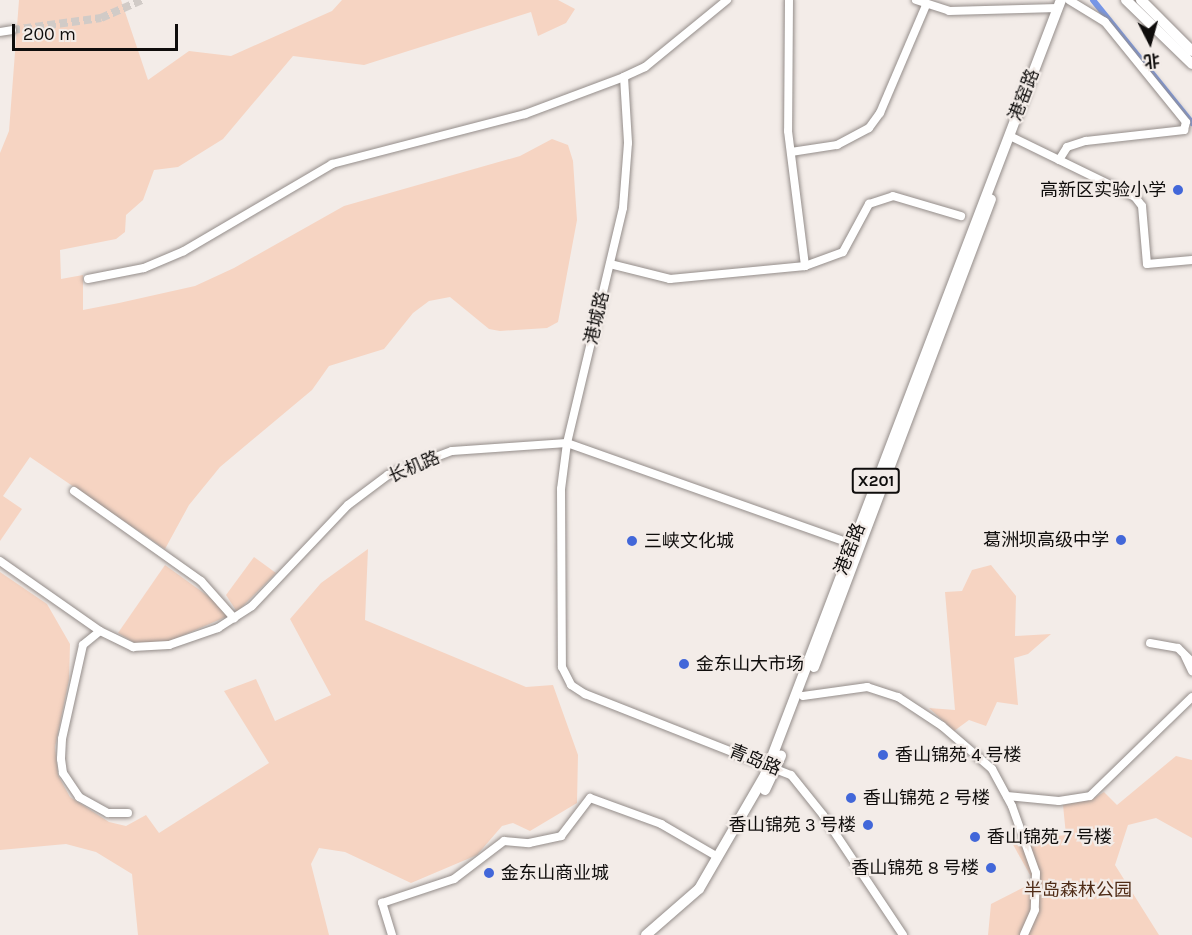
<!DOCTYPE html>
<meta charset="utf-8">
<style>
body{margin:0}
#map{position:relative;width:1192px;height:935px;overflow:hidden;background:#f3ece8;font-family:Karla,"Noto Sans SC",sans-serif}
div>[style]{position:absolute}
.green>*{inset:0;background:#f6d4c2}
.canal>*{height:6px;margin:-3px;padding:0 3px;transform-origin:3px;border-radius:3px;background:#7696e7}
.minor-tunnel>*{height:8px;margin-top:-4px;transform-origin:0;background:repeating-linear-gradient(90deg,#d1cbc7 0 8px,transparent 0 12px)}
.roads{filter:drop-shadow(0 0 2px #948d8a) drop-shadow(0 0 2px #948d8a)}
.minor>*{height:8px;margin:-4px;padding:0 4px;transform-origin:4px;border-radius:4px;background:#fff}
.major>*{height:10px;margin:-5px;padding:0 5px;transform-origin:5px;border-radius:5px;background:#fff}
.dots>*{width:16px;height:16px;translate:-50% -50%;box-sizing:border-box;border:3px solid #f3ece8;border-radius:50%}
span{translate:-50% -50%;white-space:nowrap;text-align:center;line-height:1.15;-webkit-text-stroke:4.5px #f3ece8;paint-order:stroke}
.shield-label span{padding:2px 4px;background:#f3ece8;border:2px solid;border-radius:4px;-webkit-text-stroke-width:0}
.shield-label{font-size:16px;color:#0f0d0c;font-weight:700}
.street-label{font-size:18px;color:#0f0d0c}
.poi-label{font-size:18px;color:#0f0d0c}
.right{translate:-100% -50%;text-align:right}
.left{translate:0 -50%;text-align:left}
.park-label{font-size:18px;color:#502c17}
.north{position:absolute;left:1120px;top:12px;width:60px;height:60px;-webkit-text-stroke:4px #f3ece8;paint-order:stroke;rotate:174deg;font-size:16px;font-weight:700;line-height:24px;text-align:center;color:#0f0d0c}
.north::after{content:'';display:block;margin:auto;width:21px;height:27px;background:#0f0d0c;clip-path:polygon(50% 0,100% 100%,50% 72%,0 100%)}
.scale{position:absolute;left:12px;top:24px;width:166px;height:27px;box-sizing:border-box;border:3px solid #0f0d0c;border-top:0;padding-left:8px;font-size:18px;line-height:21px;white-space:nowrap;color:#0f0d0c;-webkit-text-stroke:4px #f3ece8;paint-order:stroke}
</style>
<div id="map">
<div class="green">
<i style="clip-path:polygon(19px 0,121px 0,148px 80px,189px 51px,231px 56px,332px 11px,342px 0,558px 0,575px 9px,566px 23px,538px 36px,531px 12px,364px 65px,293px 56px,223px 139px,178px 167px,154px 170px,143px 200px,126px 215px,125px 232px,116px 239px,60px 250px,61px 279px,83px 275px,83px 310px,119px 303px,195px 286px,234px 268px,344px 206px,520px 156px,552px 139px,568px 145px,573px 161px,577px 220px,558px 322px,547px 328px,500px 331px,489px 329px,450px 297px,429px 301px,413px 313px,384px 349px,329px 366px,312px 390px,220px 467px,189px 505px,165px 549px,30px 457px,3px 496px,22px 509px,0 541px,0 153px,9px 131px)"></i>
<i style="clip-path:polygon(368px 549px,365px 620px,526px 687px,553px 685px,578px 755px,577px 803px,530px 831px,513px 823px,502px 826px,477px 855px,411px 883px,345px 852px,319px 848px,311px 864px,329px 935px,138px 935px,132px 874px,96px 852px,66px 844px,0 850px,0 572px,47px 604px,70px 644px,69px 680px,55px 747px,58px 775px,70px 797px,109px 822px,126px 826px,146px 815px,159px 833px,269px 763px,224px 691px,256px 679px,275px 721px,331px 695px,290px 619px,321px 583px)"></i>
<i style="clip-path:polygon(254px 557px,276px 573px,237px 612px,226px 595px)"></i>
<i style="clip-path:polygon(165px 565px,219px 604px,228px 616px,170px 641px,135px 643px,118px 633px)"></i>
<i style="clip-path:polygon(991px 565px,1016px 596px,1015px 636px,1051px 634px,1028px 654px,1014px 658px,1018px 705px,997px 702px,986px 726px,969px 720px,954px 731px,929px 708px,955px 710px,945px 592px,962px 591px,972px 570px)"></i>
<i style="clip-path:polygon(1176px 756px,1192px 760px,1192px 838px,1156px 818px,1128px 825px,1115px 865px,1159px 935px,988px 935px,991px 904px,1034px 882px,1011px 841px,1066px 835px,1063px 805px,1093px 799px,1104px 792px,1117px 805px)"></i>
</div>
<div class="canal">
<i style="left:1093px;top:0;width:158px;rotate:51.2deg"></i>
</div>
<div class="minor-tunnel">
<i style="left:12px;top:30px;width:90px;rotate:-7.7deg"></i>
<i style="left:101px;top:18px;width:45px;rotate:-23.7deg"></i>
</div>
<div class="roads">
<div class="minor">
<i style="left:727px;top:0;width:106px;rotate:140.7deg"></i>
<i style="left:645px;top:67px;width:23px;rotate:155deg"></i>
<i style="left:624px;top:77px;width:66px;rotate:86.5deg"></i>
<i style="left:628px;top:143px;width:65px;rotate:94.4deg"></i>
<i style="left:623px;top:208px;width:242px;rotate:103.4deg"></i>
<i style="left:567px;top:443px;width:46px;rotate:97.4deg"></i>
<i style="left:561px;top:489px;width:178px;rotate:89.7deg"></i>
<i style="left:562px;top:667px;width:20px;rotate:63deg"></i>
<i style="left:571px;top:685px;width:17px;rotate:33deg"></i>
<i style="left:585px;top:694px;width:221px;rotate:21.5deg"></i>
<i style="left:791px;top:775px;width:51px;rotate:51.3deg"></i>
<i style="left:823px;top:815px;width:144px;rotate:56.3deg"></i>
<i style="left:789px;top:0;width:131px;rotate:90.4deg"></i>
<i style="left:788px;top:131px;width:136px;rotate:82.8deg"></i>
<i style="left:916px;top:0;width:35px;rotate:18deg"></i>
<i style="left:949px;top:11px;width:109px;rotate:-1.6deg"></i>
<i style="left:0;top:32px;width:12px;rotate:-9deg"></i>
<i style="left:1014px;top:138px;width:135px;rotate:26deg"></i>
<i style="left:1135px;top:197px;width:11px;rotate:52deg"></i>
<i style="left:1142px;top:206px;width:58px;rotate:85.1deg"></i>
<i style="left:1147px;top:264px;width:45px;rotate:-5.1deg"></i>
<i style="left:791px;top:152px;width:47px;rotate:-8.7deg"></i>
<i style="left:837px;top:145px;width:36px;rotate:-28deg"></i>
<i style="left:869px;top:128px;width:19px;rotate:-54deg"></i>
<i style="left:880px;top:113px;width:117px;rotate:-66.9deg"></i>
<i style="left:1059px;top:160px;width:15px;rotate:-58deg"></i>
<i style="left:1067px;top:147px;width:20px;rotate:-18deg"></i>
<i style="left:1086px;top:141px;width:99px;rotate:-6.4deg"></i>
<i style="left:1184px;top:130px;width:8px;rotate:-76deg"></i>
<i style="left:1186px;top:122px;width:129px;rotate:-129deg"></i>
<i style="left:1105px;top:22px;width:42px;rotate:-148.6deg"></i>
<i style="left:610px;top:264px;width:62px;rotate:14deg"></i>
<i style="left:670px;top:279px;width:136px;rotate:-5.5deg"></i>
<i style="left:805px;top:266px;width:40px;rotate:-20.2deg"></i>
<i style="left:843px;top:252px;width:55px;rotate:-61.6deg"></i>
<i style="left:869px;top:204px;width:25px;rotate:-18deg"></i>
<i style="left:893px;top:196px;width:71px;rotate:16.4deg"></i>
<i style="left:88px;top:279px;width:57px;rotate:-11.1deg"></i>
<i style="left:144px;top:268px;width:43px;rotate:-23deg"></i>
<i style="left:184px;top:251px;width:172px;rotate:-30.4deg"></i>
<i style="left:332px;top:164px;width:199px;rotate:-14.5deg"></i>
<i style="left:525px;top:114px;width:106px;rotate:-20.5deg"></i>
<i style="left:74px;top:491px;width:156px;rotate:35.3deg"></i>
<i style="left:201px;top:581px;width:50px;rotate:48.3deg"></i>
<i style="left:0;top:561px;width:122px;rotate:35deg"></i>
<i style="left:100px;top:631px;width:37px;rotate:26deg"></i>
<i style="left:133px;top:647px;width:36px;rotate:-3deg"></i>
<i style="left:169px;top:645px;width:52px;rotate:-19.1deg"></i>
<i style="left:218px;top:628px;width:40px;rotate:-32.9deg"></i>
<i style="left:252px;top:606px;width:139px;rotate:-46.5deg"></i>
<i style="left:348px;top:505px;width:50px;rotate:-36.9deg"></i>
<i style="left:388px;top:475px;width:68px;rotate:-20.6deg"></i>
<i style="left:452px;top:451px;width:115px;rotate:-4deg"></i>
<i style="left:567px;top:443px;width:309px;rotate:19.5deg"></i>
<i style="left:100px;top:631px;width:22px;rotate:141deg"></i>
<i style="left:83px;top:645px;width:96px;rotate:102.6deg"></i>
<i style="left:62px;top:739px;width:20px;rotate:93deg"></i>
<i style="left:61px;top:759px;width:14px;rotate:82deg"></i>
<i style="left:63px;top:773px;width:29px;rotate:56deg"></i>
<i style="left:79px;top:797px;width:33px;rotate:29deg"></i>
<i style="left:108px;top:813px;width:20px"></i>
<i style="left:1150px;top:643px;width:28px;rotate:10deg"></i>
<i style="left:1178px;top:648px;width:20px;rotate:45deg"></i>
<i style="left:1185px;top:656px;width:17px;rotate:65deg"></i>
<i style="left:803px;top:696px;width:65px;rotate:-8deg"></i>
<i style="left:867px;top:687px;width:33px;rotate:18deg"></i>
<i style="left:898px;top:697px;width:53px;rotate:33.4deg"></i>
<i style="left:942px;top:726px;width:66px;rotate:40.7deg"></i>
<i style="left:992px;top:769px;width:42px;rotate:61.6deg"></i>
<i style="left:1012px;top:806px;width:71px;rotate:70.3deg"></i>
<i style="left:1036px;top:873px;width:37px;rotate:92deg"></i>
<i style="left:1035px;top:910px;width:27px;rotate:114deg"></i>
<i style="left:1007px;top:796px;width:52px;rotate:5.5deg"></i>
<i style="left:1059px;top:801px;width:31px;rotate:-9deg"></i>
<i style="left:1090px;top:796px;width:142px;rotate:-44.1deg"></i>
<i style="left:392px;top:935px;width:34px;rotate:-107deg"></i>
<i style="left:382px;top:903px;width:76px;rotate:-18.4deg"></i>
<i style="left:454px;top:879px;width:63px;rotate:-37.2deg"></i>
<i style="left:504px;top:841px;width:25px;rotate:5deg"></i>
<i style="left:529px;top:843px;width:33px;rotate:-12deg"></i>
<i style="left:561px;top:836px;width:48px;rotate:-52.7deg"></i>
<i style="left:590px;top:798px;width:76px;rotate:20.1deg"></i>
<i style="left:661px;top:824px;width:66px;rotate:30.1deg"></i>
</div>
<div class="major">
<i style="left:1126px;top:0;width:92px;rotate:44.1deg"></i>
<i style="left:1141px;top:0;width:72px;rotate:45deg"></i>
<i style="left:814px;top:667px;width:500px;rotate:-69.28deg"></i>
<i style="left:765px;top:790px;width:38px;rotate:-65deg"></i>
<i style="left:646px;top:935px;width:70px;rotate:-41deg"></i>
<i style="left:699px;top:889px;width:132px;rotate:-59.9deg"></i>
<i style="left:765px;top:775px;width:830px;rotate:-69.1deg"></i>
</div>
</div>
<div class="dots">
<i style="left:1178px;top:190px;background:#4267d9"></i>
<i style="left:1121px;top:540px;background:#4267d9"></i>
<i style="left:632px;top:541px;background:#4267d9"></i>
<i style="left:684px;top:664px;background:#4267d9"></i>
<i style="left:883px;top:755px;background:#4267d9"></i>
<i style="left:851px;top:798px;background:#4267d9"></i>
<i style="left:868px;top:825px;background:#4267d9"></i>
<i style="left:975px;top:837px;background:#4267d9"></i>
<i style="left:991px;top:868px;background:#4267d9"></i>
<i style="left:489px;top:873px;background:#4267d9"></i>
</div>
<div class="shield-label">
<span style="left:876px;top:481px">X201</span>
</div>
<div class="street-label">
<span style="left:1024px;top:95px;rotate:-69deg">港窑路</span>
<span style="left:597px;top:318px;rotate:-77deg">港城路</span>
<span style="left:414px;top:467px;rotate:-23deg">长机路</span>
<span style="left:850px;top:549px;rotate:-69deg">港窑路</span>
<span style="left:755px;top:760px;rotate:22deg">青岛路</span>
</div>
<div class="poi-label">
<span class="right" style="left:1166px;top:190px">高新区实验小学</span>
<span class="right" style="left:1109px;top:540px">葛洲坝高级中学</span>
<span class="left" style="left:644px;top:541px">三峡文化城</span>
<span class="left" style="left:696px;top:664px">金东山大市场</span>
<span class="left" style="left:895px;top:755px">香山锦苑 4 号楼</span>
<span class="left" style="left:863px;top:798px">香山锦苑 2 号楼</span>
<span class="right" style="left:856px;top:825px">香山锦苑 3 号楼</span>
<span class="left" style="left:987px;top:837px">香山锦苑 7 号楼</span>
<span class="right" style="left:979px;top:868px">香山锦苑 8 号楼</span>
<span class="left" style="left:501px;top:873px">金东山商业城</span>
</div>
<div class="park-label">
<span style="left:1078px;top:890px">半岛森林公园</span>
</div>
<div class="north">北</div>
<div class="scale">200 m</div>
</div>
